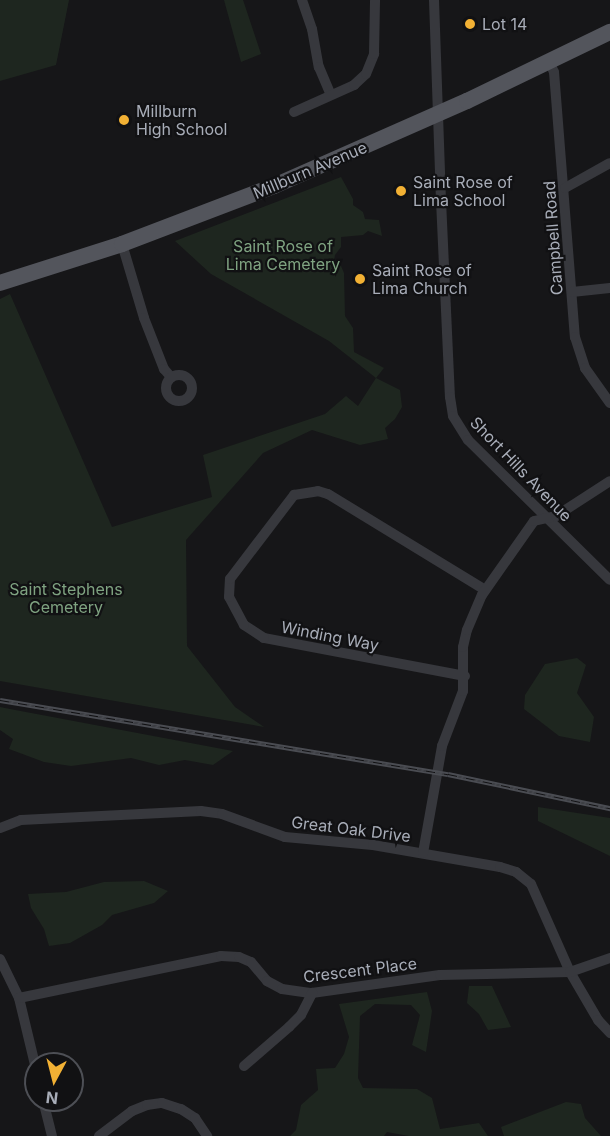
<!DOCTYPE html>
<style>
body{margin:0}
#map{position:relative;width:610px;height:1136px;overflow:hidden;background:#161618;font-family:Inter,sans-serif}
div>[style]{position:absolute}
.green>*{inset:0;background:#1e261f}
.minor>*{height:10px;margin:-5px;padding:0 5px;transform-origin:5px;border-radius:5px;background:#37383d}
.minor>.ring{margin:-5px;padding:0;box-sizing:content-box;background:none;border:10px solid #37383d;border-radius:50%}
.primary>*{height:16px;margin:-8px;padding:0 8px;transform-origin:8px;border-radius:8px;background:#53555c}
.rail>*{height:5px;margin-top:-2.5px;transform-origin:0;background:repeating-linear-gradient(90deg,#111113 0 9px,#4a4c52 0 18px);box-sizing:border-box;border-block:2px solid #4a4c52}
.dots>*{width:16px;height:16px;translate:-50% -50%;box-sizing:border-box;border:3px solid #111113;border-radius:50%}
span{translate:-50% -50%;white-space:nowrap;text-align:center;line-height:1.15;-webkit-text-stroke:4.5px #111113;paint-order:stroke}
.poi-label{font-size:16px;color:#a8adb8}
.left{translate:0 -50%;text-align:left}
.street-label{font-size:16px;color:#a8adb8}
.park-label{font-size:16px;color:#7fa381}
.north{position:absolute;left:24px;top:1052px;width:60px;height:60px;box-sizing:border-box;background:#111113;border:2px solid #4d4f55;border-radius:50%;rotate:187deg;font-size:16px;font-weight:700;line-height:24px;text-align:center;color:#a8adb8}
.north::after{content:'';display:block;margin:auto;width:21px;height:27px;background:#f2b134;clip-path:polygon(50% 0,100% 100%,50% 72%,0 100%)}
</style>
<div id="map">
<div class="green">
<i style="clip-path:polygon(0 0,69px 0,56px 65px,0 81px)"></i>
<i style="clip-path:polygon(224px 0,243px 0,261px 54px,241px 62px)"></i>
<i style="clip-path:polygon(341px 177px,353px 199px,353px 205px,363px 212px,365px 219px,379px 220px,382px 236px,368px 231px,363px 235px,341px 237px,341px 247px,335px 255px,334px 261px,341px 266px,344px 273px,345px 316px,353px 328px,354px 352px,384px 368px,376px 378px,400px 390px,402px 407px,395px 419px,385px 428px,388px 439px,360px 445px,312px 430px,263px 453px,186px 540px,187px 646px,235px 707px,264px 727px,0 681px,0 299px,10px 294px,112px 527px,212px 497px,203px 455px,325px 414px,346px 396px,358px 406px,376px 378px,329px 341px,211px 274px,175px 241px)"></i>
<i style="clip-path:polygon(577px 658px,586px 665px,577px 693px,594px 717px,590px 742px,559px 736px,524px 709px,525px 695px,545px 664px)"></i>
<i style="clip-path:polygon(0 707px,10px 709px,233px 751px,213px 765px,185px 760px,159px 765px,131px 758px,71px 766px,44px 762px,9px 749px,13px 739px,0 730px)"></i>
<i style="clip-path:polygon(538px 807px,610px 818px,610px 856px,538px 821px)"></i>
<i style="clip-path:polygon(144px 881px,168px 891px,154px 903px,112px 915px,102px 925px,70px 943px,49px 946px,44px 929px,31px 908px,28px 894px,66px 892px,104px 882px)"></i>
<i style="clip-path:polygon(469px 986px,492px 986px,511px 1027px,488px 1030px,479px 1014px,467px 1003px)"></i>
<i style="clip-path:polygon(427px 992px,432px 1011px,426px 1052px,412px 1045px,420px 1015px,411px 1005px,375px 1004px,360px 1016px,358px 1078px,363px 1088px,417px 1089px,432px 1098px,440px 1129px,479px 1123px,488px 1136px,409px 1136px,387px 1132px,384px 1136px,290px 1136px,296px 1130px,301px 1105px,318px 1090px,316px 1069px,335px 1068px,344px 1054px,349px 1037px,339px 1004px)"></i>
<i style="clip-path:polygon(566px 1102px,581px 1104px,585px 1118px,601px 1136px,504px 1136px,501px 1127px)"></i>
</div>
<div class="minor">
<i style="left:302px;top:0;width:31px;rotate:71deg"></i>
<i style="left:312px;top:29px;width:39px;rotate:80deg"></i>
<i style="left:319px;top:67px;width:30px;rotate:67deg"></i>
<i style="left:434px;top:0;width:200px;rotate:88deg"></i>
<i style="left:441px;top:200px;width:197px;rotate:87.4deg"></i>
<i style="left:450px;top:397px;width:19px;rotate:81deg"></i>
<i style="left:453px;top:416px;width:28px;rotate:58deg"></i>
<i style="left:468px;top:440px;width:199px;rotate:44.6deg"></i>
<i style="left:549px;top:61px;width:12px;rotate:66deg"></i>
<i style="left:554px;top:72px;width:266px;rotate:85.5deg"></i>
<i style="left:575px;top:337px;width:33px;rotate:72deg"></i>
<i style="left:585px;top:368px;width:43px;rotate:54.5deg"></i>
<i style="left:294px;top:112px;width:66px;rotate:-24.2deg"></i>
<i style="left:354px;top:85px;width:16px;rotate:-43deg"></i>
<i style="left:366px;top:74px;width:22px;rotate:-68deg"></i>
<i style="left:374px;top:54px;width:54px;rotate:-88.9deg"></i>
<i style="left:565px;top:188px;width:51px;rotate:-29.1deg"></i>
<i style="left:122px;top:244px;width:77px;rotate:73.4deg"></i>
<i style="left:144px;top:318px;width:55px;rotate:68.6deg"></i>
<i style="left:164px;top:369px;width:11px;rotate:49deg"></i>
<i style="left:572px;top:292px;width:38px;rotate:-6deg"></i>
<i class="ring" style="left:166px;top:375px;width:16px;height:16px"></i>
<i style="left:465px;top:676px;width:205px;rotate:-169.3deg"></i>
<i style="left:264px;top:638px;width:24px;rotate:-147deg"></i>
<i style="left:244px;top:625px;width:32px;rotate:-118deg"></i>
<i style="left:229px;top:597px;width:18px;rotate:-87deg"></i>
<i style="left:230px;top:579px;width:106px;rotate:-52.7deg"></i>
<i style="left:294px;top:495px;width:24px;rotate:-9deg"></i>
<i style="left:318px;top:491px;width:10px;rotate:17deg"></i>
<i style="left:328px;top:494px;width:184px;rotate:31.4deg"></i>
<i style="left:0;top:828px;width:22px;rotate:-21deg"></i>
<i style="left:21px;top:820px;width:180px;rotate:-2.9deg"></i>
<i style="left:201px;top:811px;width:21px;rotate:8deg"></i>
<i style="left:222px;top:814px;width:67px;rotate:20.1deg"></i>
<i style="left:285px;top:837px;width:88px;rotate:5.2deg"></i>
<i style="left:373px;top:845px;width:129px;rotate:9.8deg"></i>
<i style="left:500px;top:867px;width:17px;rotate:17deg"></i>
<i style="left:516px;top:872px;width:19px;rotate:39deg"></i>
<i style="left:531px;top:884px;width:96px;rotate:66.1deg"></i>
<i style="left:570px;top:972px;width:56px;rotate:59.7deg"></i>
<i style="left:598px;top:1020px;width:18px;rotate:47deg"></i>
<i style="left:423px;top:853px;width:109px;rotate:-79.9deg"></i>
<i style="left:442px;top:746px;width:59px;rotate:-69.1deg"></i>
<i style="left:463px;top:691px;width:44px;rotate:-90deg"></i>
<i style="left:463px;top:647px;width:17px;rotate:-77deg"></i>
<i style="left:467px;top:630px;width:38px;rotate:-67deg"></i>
<i style="left:482px;top:595px;width:90px;rotate:-54.9deg"></i>
<i style="left:534px;top:521px;width:23px;rotate:-13deg"></i>
<i style="left:556px;top:516px;width:64px;rotate:-32.9deg"></i>
<i style="left:0;top:959px;width:43px;rotate:64deg"></i>
<i style="left:19px;top:998px;width:73px;rotate:76.5deg"></i>
<i style="left:19px;top:998px;width:206px;rotate:-11.7deg"></i>
<i style="left:221px;top:956px;width:18px;rotate:3deg"></i>
<i style="left:239px;top:957px;width:13px;rotate:23deg"></i>
<i style="left:251px;top:962px;width:25px;rotate:50deg"></i>
<i style="left:267px;top:981px;width:17px;rotate:28deg"></i>
<i style="left:282px;top:989px;width:30px;rotate:8deg"></i>
<i style="left:312px;top:993px;width:129px;rotate:-8deg"></i>
<i style="left:440px;top:975px;width:130px;rotate:-1.3deg"></i>
<i style="left:570px;top:972px;width:42px;rotate:-19.3deg"></i>
<i style="left:244px;top:1066px;width:60px;rotate:-40.9deg"></i>
<i style="left:289px;top:1027px;width:17px;rotate:-45deg"></i>
<i style="left:301px;top:1015px;width:25px;rotate:-63deg"></i>
<i style="left:43px;top:1100px;width:37px;rotate:76deg"></i>
<i style="left:99px;top:1136px;width:41px;rotate:-37.1deg"></i>
<i style="left:132px;top:1111px;width:16px;rotate:-22deg"></i>
<i style="left:147px;top:1105px;width:15px;rotate:-8deg"></i>
<i style="left:162px;top:1103px;width:20px;rotate:18deg"></i>
<i style="left:181px;top:1109px;width:17px;rotate:33deg"></i>
<i style="left:195px;top:1118px;width:22px;rotate:56deg"></i>
</div>
<div class="primary">
<i style="left:0;top:283px;width:128px;rotate:-17.7deg"></i>
<i style="left:122px;top:244px;width:163px;rotate:-20.9deg"></i>
<i style="left:274px;top:186px;width:211px;rotate:-23.8deg"></i>
<i style="left:467px;top:101px;width:159px;rotate:-25.8deg"></i>
</div>
<div class="rail">
<i style="left:0;top:700px;width:454px;rotate:9.4deg"></i>
<i style="left:448px;top:774px;width:166px;rotate:11.9deg"></i>
</div>
<div class="dots">
<i style="left:470px;top:24px;background:#f2b134"></i>
<i style="left:124px;top:120px;background:#f2b134"></i>
<i style="left:401px;top:191px;background:#f2b134"></i>
<i style="left:360px;top:279px;background:#f2b134"></i>
</div>
<div class="poi-label">
<span class="left" style="left:482px;top:24px">Lot 14</span>
<span class="left" style="left:136px;top:120px">Millburn<br>High School</span>
<span class="left" style="left:413px;top:191px">Saint Rose of<br>Lima School</span>
<span class="left" style="left:372px;top:279px">Saint Rose of<br>Lima Church</span>
</div>
<div class="street-label">
<span style="left:310px;top:170px;rotate:-23deg">Millburn Avenue</span>
<span style="left:553px;top:238px;rotate:-94deg">Campbell Road</span>
<span style="left:521px;top:469px;rotate:46deg">Short Hills Avenue</span>
<span style="left:330px;top:636px;rotate:11deg">Winding Way</span>
<span style="left:351px;top:829px;rotate:7deg">Great Oak Drive</span>
<span style="left:360px;top:970px;rotate:-7deg">Crescent Place</span>
</div>
<div class="park-label">
<span style="left:283px;top:255px">Saint Rose of<br>Lima Cemetery</span>
<span style="left:66px;top:598px">Saint Stephens<br>Cemetery</span>
</div>
<div class="north">N</div>
</div>
